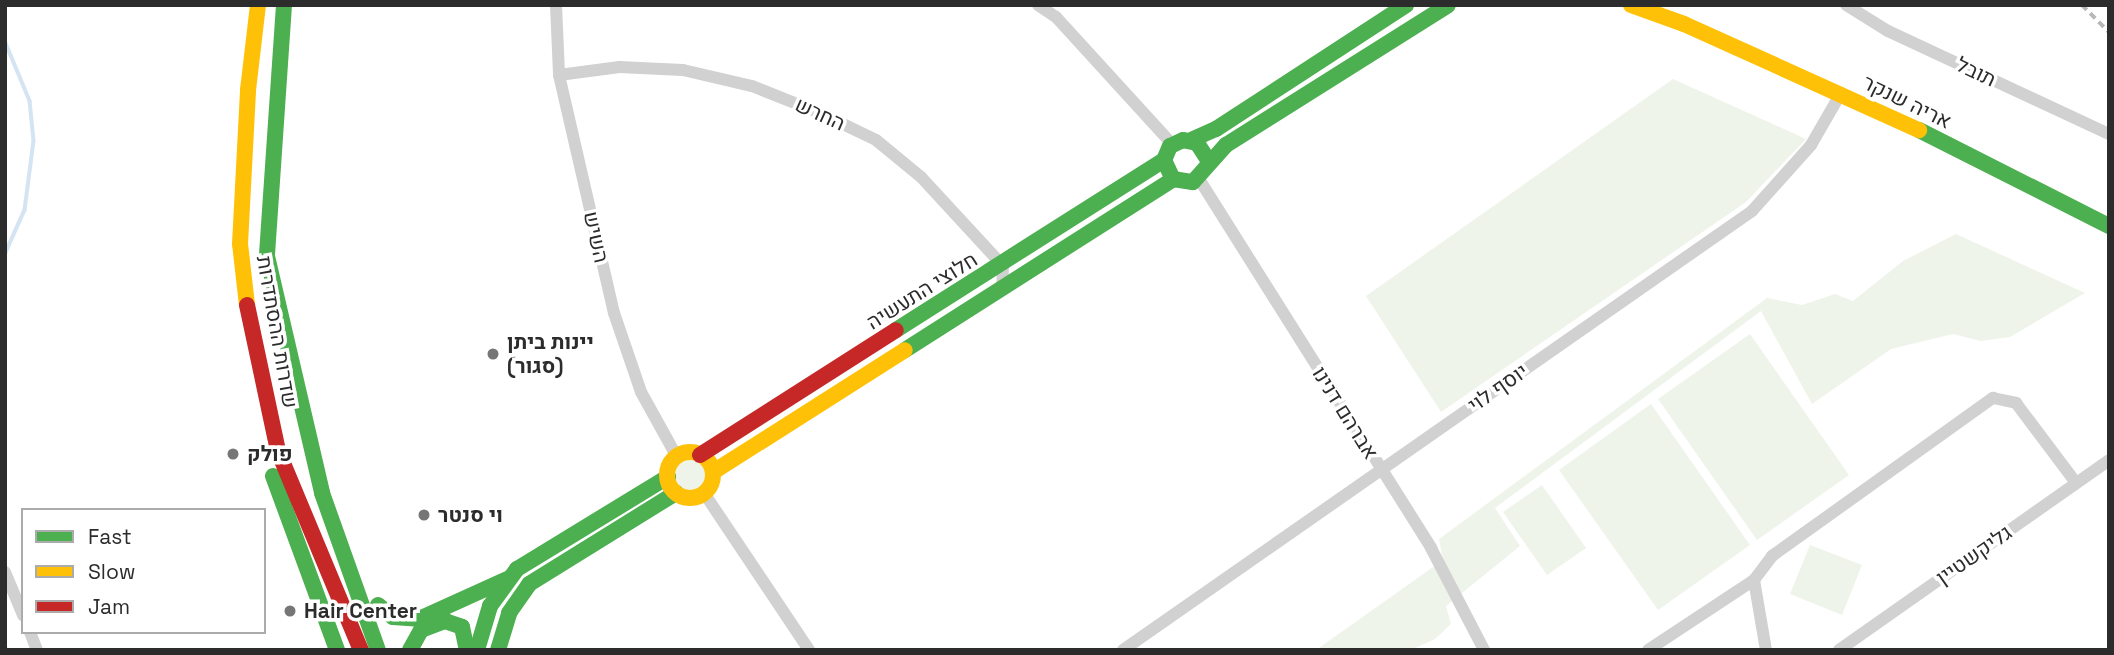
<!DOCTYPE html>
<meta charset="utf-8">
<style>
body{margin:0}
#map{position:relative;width:2114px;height:655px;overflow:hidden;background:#fff;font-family:"Space Grotesk",Heebo,sans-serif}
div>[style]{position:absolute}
.green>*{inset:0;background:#eef4ea}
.round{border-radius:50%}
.stream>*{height:3.5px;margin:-1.75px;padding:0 1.75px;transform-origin:1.75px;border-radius:1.75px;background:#d5e4f2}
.street>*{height:12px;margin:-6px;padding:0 6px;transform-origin:6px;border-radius:6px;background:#d1d1d1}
.fast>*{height:16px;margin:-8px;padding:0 8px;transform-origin:8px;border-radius:8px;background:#4caf50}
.slow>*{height:16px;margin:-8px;padding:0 8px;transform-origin:8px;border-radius:8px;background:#ffc107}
.slow>.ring{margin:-8px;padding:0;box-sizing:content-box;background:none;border:16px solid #ffc107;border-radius:50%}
.jam>*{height:16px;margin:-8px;padding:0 8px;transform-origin:8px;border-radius:8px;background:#c62828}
.rail>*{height:3.5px;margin-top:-1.75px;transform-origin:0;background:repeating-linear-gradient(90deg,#b8b8b8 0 7px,transparent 0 12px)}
.dots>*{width:19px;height:19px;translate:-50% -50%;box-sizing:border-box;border:4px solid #fff;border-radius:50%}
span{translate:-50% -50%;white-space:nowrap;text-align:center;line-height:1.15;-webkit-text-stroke:7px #fff;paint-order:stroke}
.street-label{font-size:21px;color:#2c2c2c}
.poi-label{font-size:21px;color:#2c2c2c;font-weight:700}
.left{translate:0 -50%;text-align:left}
.frame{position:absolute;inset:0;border:7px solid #2c2c2c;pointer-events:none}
.legend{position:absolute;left:21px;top:508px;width:245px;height:126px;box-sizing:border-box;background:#fff;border:2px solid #ababab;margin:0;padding:9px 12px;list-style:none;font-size:21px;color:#2c2c2c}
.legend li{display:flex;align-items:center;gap:14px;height:35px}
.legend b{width:35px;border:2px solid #ababab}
</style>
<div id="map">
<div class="green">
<i style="clip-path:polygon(1673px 79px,1806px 139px,1746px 202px,1441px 412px,1366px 296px)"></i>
<i style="clip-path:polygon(1956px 234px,2085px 293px,2010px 337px,1981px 341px,1953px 334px,1891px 349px,1812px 404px,1761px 311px,1495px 508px,1520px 546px,1446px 606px,1451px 624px,1435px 639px,1411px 650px,1316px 650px,1443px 560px,1439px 539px,1767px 298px,1802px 305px,1835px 294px,1853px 301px,1903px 261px)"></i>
<i style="clip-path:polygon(1750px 334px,1849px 475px,1757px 540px,1658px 399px)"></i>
<i style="clip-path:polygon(1651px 404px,1750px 545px,1658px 610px,1559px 470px)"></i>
<i class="round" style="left:672px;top:458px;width:36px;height:36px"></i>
<i style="clip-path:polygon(1542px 485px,1586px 548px,1547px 575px,1503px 512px)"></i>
<i style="clip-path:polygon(1810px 545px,1862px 565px,1842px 615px,1790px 594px)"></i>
</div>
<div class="stream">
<i style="left:5px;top:41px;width:65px;rotate:67.4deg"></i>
<i style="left:30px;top:101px;width:40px;rotate:84.3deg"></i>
<i style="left:34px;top:141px;width:70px;rotate:97.4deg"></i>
<i style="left:25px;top:210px;width:49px;rotate:114deg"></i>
<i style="left:5px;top:646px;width:4px;rotate:63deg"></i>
</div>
<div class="street">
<i style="left:556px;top:5px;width:70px;rotate:87.5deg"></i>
<i style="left:559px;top:75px;width:244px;rotate:77deg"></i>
<i style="left:614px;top:313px;width:83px;rotate:71.1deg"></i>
<i style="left:641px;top:392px;width:74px;rotate:61deg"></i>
<i style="left:1038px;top:5px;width:22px;rotate:34deg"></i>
<i style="left:1056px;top:17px;width:172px;rotate:47.6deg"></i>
<i style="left:1846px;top:5px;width:49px;rotate:31.8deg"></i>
<i style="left:1888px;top:31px;width:244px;rotate:25deg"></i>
<i style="left:559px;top:75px;width:61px;rotate:-7.6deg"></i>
<i style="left:619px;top:67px;width:64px;rotate:2.7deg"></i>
<i style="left:683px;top:70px;width:71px;rotate:13.1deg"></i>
<i style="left:752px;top:86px;width:73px;rotate:21.7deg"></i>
<i style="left:820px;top:113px;width:62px;rotate:25.7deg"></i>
<i style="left:876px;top:140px;width:58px;rotate:39.4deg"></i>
<i style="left:921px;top:177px;width:121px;rotate:47.3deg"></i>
<i style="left:1003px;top:266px;width:24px;rotate:92deg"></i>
<i style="left:1199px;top:179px;width:436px;rotate:57.8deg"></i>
<i style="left:1431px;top:548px;width:115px;rotate:62.5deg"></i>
<i style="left:704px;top:493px;width:189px;rotate:56.2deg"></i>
<i style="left:5px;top:572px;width:47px;rotate:67.3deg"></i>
<i style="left:1754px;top:580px;width:71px;rotate:80.3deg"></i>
<i style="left:30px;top:632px;width:19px;rotate:69deg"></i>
<i style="left:1123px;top:650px;width:767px;rotate:-34.91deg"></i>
<i style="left:1752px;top:211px;width:89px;rotate:-48.2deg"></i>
<i style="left:1811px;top:145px;width:60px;rotate:-60deg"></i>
<i style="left:1648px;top:650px;width:127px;rotate:-33.4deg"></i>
<i style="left:1754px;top:580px;width:30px;rotate:-53deg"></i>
<i style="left:1772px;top:556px;width:272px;rotate:-35.6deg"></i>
<i style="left:1993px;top:398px;width:24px;rotate:12deg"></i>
<i style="left:2016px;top:403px;width:100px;rotate:53.1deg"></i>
<i style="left:1839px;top:650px;width:330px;rotate:-35.1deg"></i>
</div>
<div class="fast">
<i style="left:284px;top:5px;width:252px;rotate:93.9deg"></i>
<i style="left:267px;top:256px;width:243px;rotate:76.9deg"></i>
<i style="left:322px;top:493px;width:167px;rotate:70.4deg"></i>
<i style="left:1919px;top:130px;width:213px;rotate:26.8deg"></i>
<i style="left:1191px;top:140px;width:27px;rotate:-24deg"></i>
<i style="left:1216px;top:129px;width:227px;rotate:-33.1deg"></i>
<i style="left:1208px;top:160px;width:20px;rotate:-123deg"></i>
<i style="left:1197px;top:143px;width:14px;rotate:-168deg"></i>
<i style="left:1183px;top:140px;width:14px;rotate:155deg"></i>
<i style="left:1170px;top:146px;width:15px;rotate:113deg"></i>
<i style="left:1164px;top:160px;width:21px;rotate:65deg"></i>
<i style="left:1173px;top:179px;width:20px;rotate:9deg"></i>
<i style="left:1193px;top:182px;width:50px;rotate:-48.3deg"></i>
<i style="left:1226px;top:145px;width:262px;rotate:-32.2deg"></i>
<i style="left:896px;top:330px;width:317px;rotate:-32.4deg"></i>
<i style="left:905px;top:350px;width:318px;rotate:-32.5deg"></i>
<i style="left:273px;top:476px;width:185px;rotate:69.8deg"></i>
<i style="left:378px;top:605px;width:19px;rotate:39deg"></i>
<i style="left:393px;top:617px;width:26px;rotate:4deg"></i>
<i style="left:419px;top:619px;width:97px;rotate:-24.4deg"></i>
<i style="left:410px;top:650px;width:23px;rotate:-61deg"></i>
<i style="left:421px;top:630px;width:26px;rotate:-21deg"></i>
<i style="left:445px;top:621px;width:18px;rotate:19deg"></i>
<i style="left:462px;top:627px;width:24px;rotate:78deg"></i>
<i style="left:477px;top:650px;width:46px;rotate:-73.5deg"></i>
<i style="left:490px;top:606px;width:46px;rotate:-53.9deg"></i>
<i style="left:517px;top:569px;width:177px;rotate:-31.4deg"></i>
<i style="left:498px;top:650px;width:39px;rotate:-73deg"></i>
<i style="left:509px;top:613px;width:35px;rotate:-55deg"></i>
<i style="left:529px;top:584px;width:173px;rotate:-31.8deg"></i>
</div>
<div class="slow">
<i style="left:1631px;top:5px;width:56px;rotate:19.7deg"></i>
<i style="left:1684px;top:24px;width:258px;rotate:24.3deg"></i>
<i style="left:247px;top:305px;width:61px;rotate:-96.5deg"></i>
<i style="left:240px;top:244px;width:154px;rotate:-87deg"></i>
<i style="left:248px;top:90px;width:86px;rotate:-83.3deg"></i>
<i class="ring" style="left:667px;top:452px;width:30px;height:30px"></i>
<i style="left:713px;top:472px;width:227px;rotate:-32.4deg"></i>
</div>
<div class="jam">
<i style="left:247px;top:305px;width:149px;rotate:78deg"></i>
<i style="left:278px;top:451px;width:216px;rotate:67.4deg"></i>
<i style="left:700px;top:455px;width:232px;rotate:-32.5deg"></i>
</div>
<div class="rail">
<i style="left:2082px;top:5px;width:38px;rotate:45deg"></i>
</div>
<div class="dots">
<i style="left:493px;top:354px;background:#767676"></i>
<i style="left:233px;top:454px;background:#767676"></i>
<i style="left:424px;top:515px;background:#767676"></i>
<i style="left:290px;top:611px;background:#767676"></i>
</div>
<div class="street-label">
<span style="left:1976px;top:72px;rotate:25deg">תובל</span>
<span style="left:1907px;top:102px;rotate:26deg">אריה שנקר</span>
<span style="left:820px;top:114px;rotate:24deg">החרש</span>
<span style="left:596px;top:237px;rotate:77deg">השיש</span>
<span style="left:922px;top:291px;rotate:-32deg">חלוצי התעשיה</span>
<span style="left:277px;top:332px;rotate:80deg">שדרות ההסתדרות</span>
<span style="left:1498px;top:388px;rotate:-35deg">יוסף לוי</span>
<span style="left:1345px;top:413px;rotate:58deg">אברהם דנינו</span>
<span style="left:1974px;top:555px;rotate:-35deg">גליקשטיין</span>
</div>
<div class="poi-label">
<span class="left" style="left:507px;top:354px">יינות ביתן<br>(סגור)</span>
<span class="left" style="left:247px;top:454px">פולק</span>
<span class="left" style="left:438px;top:515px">וי סנטר</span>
<span class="left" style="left:304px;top:611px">Hair Center</span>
</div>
<div class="frame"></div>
<ul class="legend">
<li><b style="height:9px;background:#4caf50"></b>Fast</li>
<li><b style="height:9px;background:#ffc107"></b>Slow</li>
<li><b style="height:9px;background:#c62828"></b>Jam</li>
</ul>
</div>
